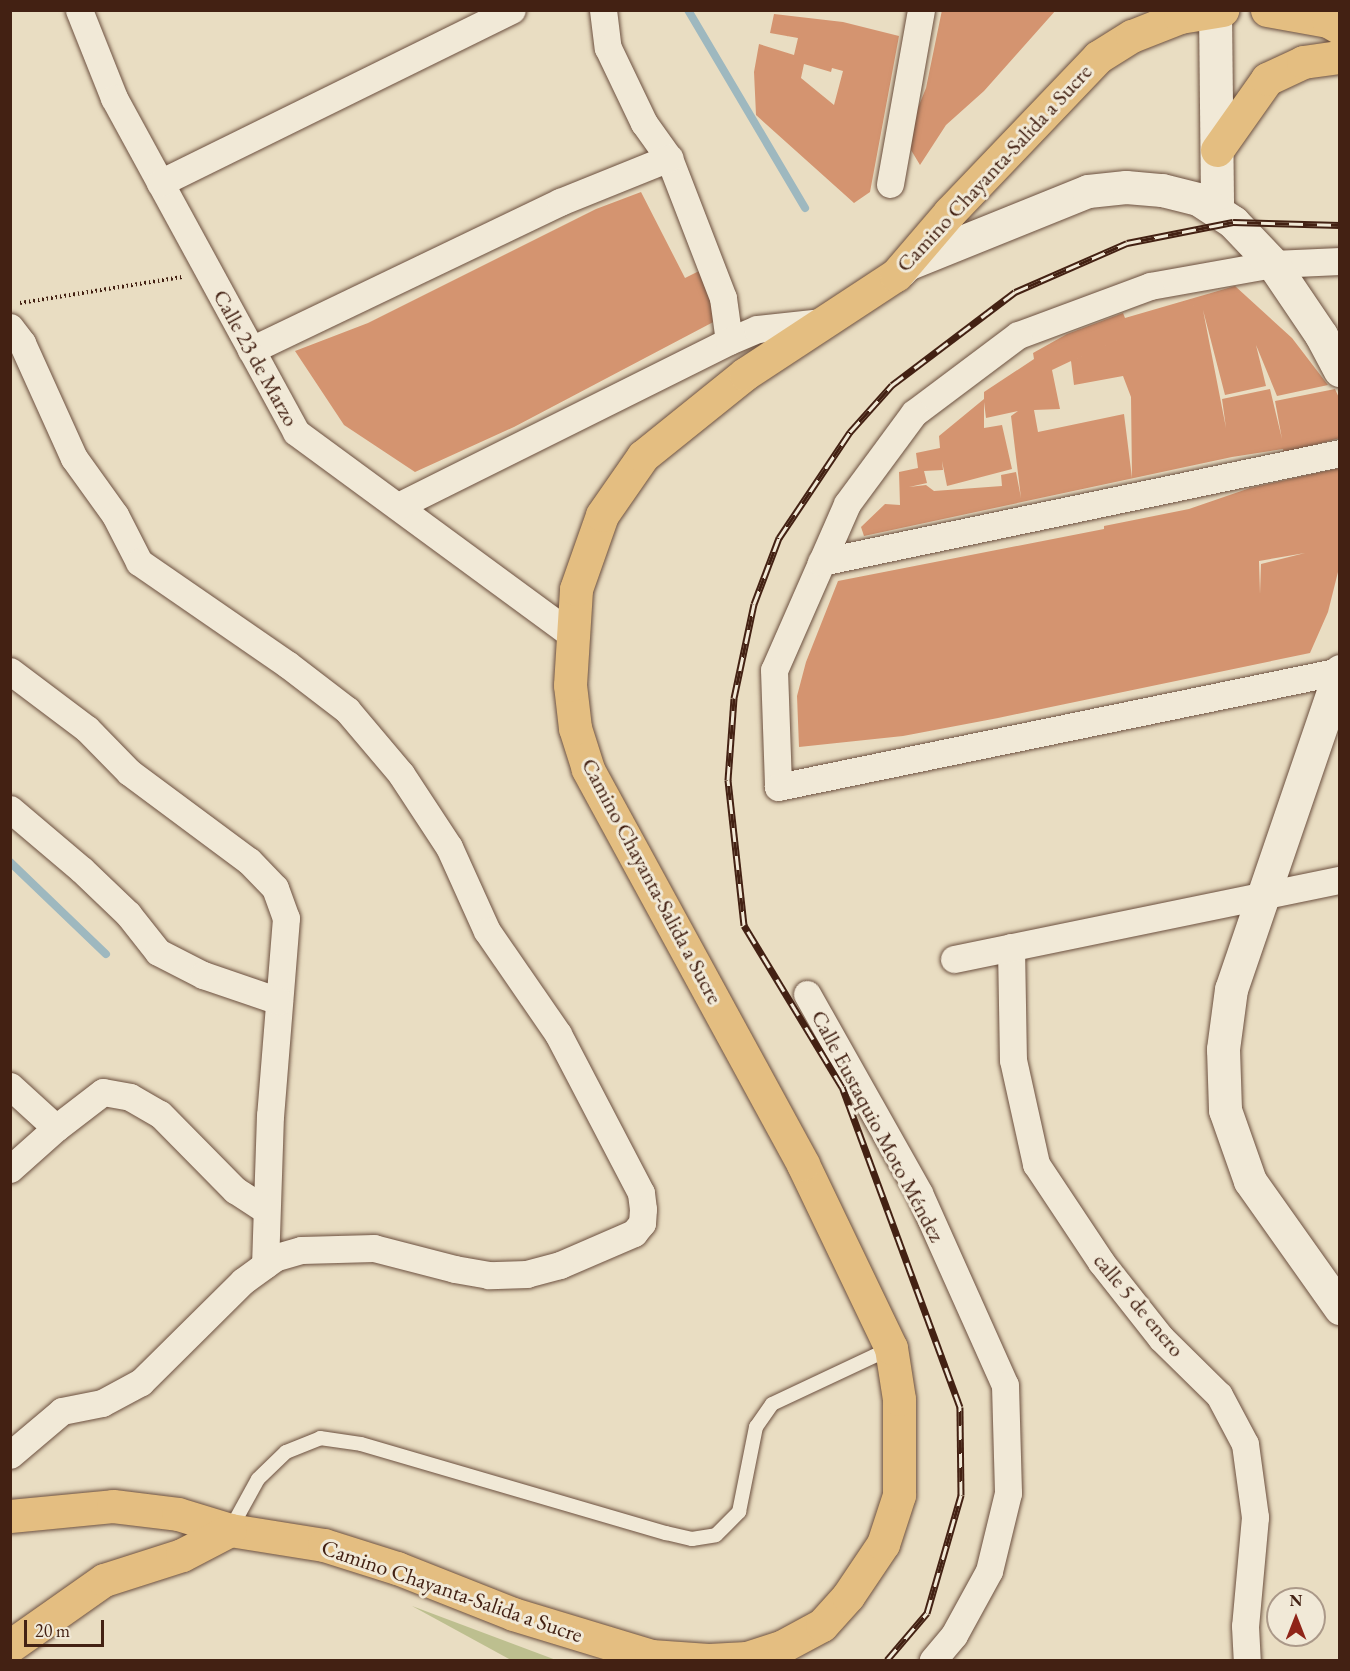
<!DOCTYPE html>
<meta charset="utf-8">
<style>
body{margin:0}
#map{position:relative;width:1350px;height:1671px;overflow:hidden;background:#e9ddc2;font-family:"EB Garamond",serif}
div>[style]{position:absolute}
.green>*{inset:0;background:#bdbf8f}
.stream>*{height:8px;margin:-4px;padding:0 4px;transform-origin:4px;border-radius:4px;background:#9eb8bf}
.building>*{inset:0;background:#d49470}
.path>*{height:4px;margin-top:-2px;transform-origin:0;background:repeating-linear-gradient(90deg,#432113 0 1.5px,transparent 0 4.5px)}
.roads{filter:drop-shadow(0 0 2px #6c503f) drop-shadow(0 0 2px #6c503f)}
.lane>*{height:14px;margin:-7px;padding:0 7px;transform-origin:7px;border-radius:7px;background:#f1e9d7}
.street>*{height:27px;margin:-13.5px;padding:0 13.5px;transform-origin:13.5px;border-radius:13.5px;background:#f1e9d7}
.secondary>*{height:33px;margin:-16.5px;padding:0 16.5px;transform-origin:16.5px;border-radius:16.5px;background:#f1e9d7}
.primary>*{height:33px;margin:-16.5px;padding:0 16.5px;transform-origin:16.5px;border-radius:16.5px;background:#e4be81}
.rail>*{height:7px;margin-top:-3.5px;transform-origin:0;background:repeating-linear-gradient(90deg,#f1e9d7 0 14px,#432113 0 28px);box-sizing:border-box;border-block:2px solid #432113}
span{translate:-50% -50%;white-space:nowrap;text-align:center;line-height:1.15;-webkit-text-stroke:6px #f1e9d7;paint-order:stroke}
.street-label{font-size:22px;color:#432113}
.frame{position:absolute;inset:0;border:12px solid #432113;pointer-events:none}
.north{position:absolute;left:1266px;top:1587px;width:60px;height:60px;box-sizing:border-box;background:#f1e9d7;border:2px solid #ab9989;border-radius:50%;rotate:0deg;font-size:16px;font-weight:700;line-height:24px;text-align:center;color:#432113}
.north::after{content:'';display:block;margin:auto;width:21px;height:27px;background:#8f2418;clip-path:polygon(50% 0,100% 100%,50% 72%,0 100%)}
.scale{position:absolute;left:24px;top:1620px;width:80px;height:27px;box-sizing:border-box;border:3px solid #432113;border-top:0;padding-left:8px;font-size:18px;line-height:21px;white-space:nowrap;color:#432113;-webkit-text-stroke:4px #f1e9d7;paint-order:stroke}
</style>
<div id="map">
<div class="green">
<i style="clip-path:polygon(412px 1606px,556px 1660px,511px 1660px)"></i>
</div>
<div class="stream">
<i style="left:688px;top:10px;width:230px;rotate:59.4deg"></i>
<i style="left:10px;top:862px;width:133px;rotate:43.8deg"></i>
</div>
<div class="building">
<i style="clip-path:polygon(942px 10px,1056px 10px,984px 91px,946px 125px,920px 165px,905px 140px,926px 88px)"></i>
<i style="clip-path:polygon(evenodd,774px 14px,843px 22px,899px 36px,870px 192px,854px 203px,756px 115px,754px 72px,759px 44px,794px 55px,798px 38px,770px 33px,774px 14px,804px 64px,831px 72px,832px 68px,843px 71px,834px 105px,801px 78px,804px 64px)"></i>
<i style="clip-path:polygon(641px 192px,685px 278px,699px 271px,719px 319px,514px 427px,415px 472px,344px 425px,295px 351px,368px 323px,596px 209px)"></i>
<i style="clip-path:polygon(evenodd,1235px 286px,1292px 338px,1328px 385px,1277px 396px,1256px 345px,1266px 386px,1225px 395px,1203px 310px,1226px 428px,1222px 399px,1270px 389px,1282px 439px,1275px 401px,1335px 389px,1340px 400px,1340px 438px,1284px 453px,1283px 449px,1232px 457px,864px 536px,861px 527px,885px 504px,900px 505px,899px 472px,918px 468px,916px 453px,940px 448px,939px 436px,984px 399px,984px 392px,1034px 359px,1033px 353px,1067px 334px,1123px 313px,1125px 318px,1235px 286px,1071px 361px,1074px 385px,1123px 376px,1131px 397px,1132px 478px,1124px 414px,1038px 432px,1034px 410px,1060px 409px,1052px 370px,1071px 361px,1235px 286px,984px 402px,986px 418px,1018px 411px,1011px 416px,1021px 498px,1016px 472px,1001px 475px,1002px 486px,934px 491px,926px 485px,909px 487px,927px 483px,924px 471px,943px 470px,942px 461px,947px 486px,1012px 469px,1002px 425px,984px 428px,984px 402px)"></i>
<i style="clip-path:polygon(evenodd,1340px 468px,1340px 564px,1328px 612px,1310px 653px,998px 718px,903px 736px,799px 747px,797px 696px,806px 662px,838px 581px,1104px 529px,1104px 526px,1189px 509px,1250px 488px,1340px 468px,1305px 553px,1261px 564px,1260px 594px,1259px 561px,1305px 553px)"></i>
</div>
<div class="path">
<i style="left:20px;top:303px;width:164px;rotate:-9.1deg"></i>
</div>
<div class="roads">
<div class="lane">
<i style="left:230px;top:1530px;width:58px;rotate:-61.2deg"></i>
<i style="left:258px;top:1479px;width:39px;rotate:-44deg"></i>
<i style="left:286px;top:1452px;width:37px;rotate:-22deg"></i>
<i style="left:320px;top:1438px;width:41px;rotate:8.3deg"></i>
<i style="left:361px;top:1444px;width:318px;rotate:16.3deg"></i>
<i style="left:666px;top:1533px;width:27px;rotate:13deg"></i>
<i style="left:692px;top:1539px;width:24px;rotate:-9deg"></i>
<i style="left:716px;top:1535px;width:33px;rotate:-45deg"></i>
<i style="left:739px;top:1512px;width:87px;rotate:-78.7deg"></i>
<i style="left:756px;top:1427px;width:28px;rotate:-55deg"></i>
<i style="left:772px;top:1404px;width:132px;rotate:-25.2deg"></i>
</div>
<div class="street">
<i style="left:79px;top:10px;width:95px;rotate:68.3deg"></i>
<i style="left:114px;top:98px;width:380px;rotate:61.4deg"></i>
<i style="left:296px;top:432px;width:343px;rotate:36.3deg"></i>
<i style="left:603px;top:10px;width:38px;rotate:83deg"></i>
<i style="left:608px;top:48px;width:83px;rotate:64.4deg"></i>
<i style="left:644px;top:123px;width:43px;rotate:54.5deg"></i>
<i style="left:669px;top:158px;width:150px;rotate:68.9deg"></i>
<i style="left:723px;top:298px;width:43px;rotate:82.1deg"></i>
<i style="left:160px;top:183px;width:392px;rotate:-26.2deg"></i>
<i style="left:890px;top:184px;width:177px;rotate:-79.9deg"></i>
<i style="left:1340px;top:261px;width:67px;rotate:177.4deg"></i>
<i style="left:1273px;top:264px;width:125px;rotate:169.9deg"></i>
<i style="left:1150px;top:286px;width:141px;rotate:159.6deg"></i>
<i style="left:1018px;top:335px;width:130px;rotate:143.1deg"></i>
<i style="left:914px;top:413px;width:113px;rotate:126.4deg"></i>
<i style="left:847px;top:504px;width:181px;rotate:113.7deg"></i>
<i style="left:774px;top:670px;width:117px;rotate:88deg"></i>
<i style="left:778px;top:787px;width:574px;rotate:-11.66deg"></i>
<i style="left:10px;top:327px;width:20px;rotate:53deg"></i>
<i style="left:22px;top:343px;width:126px;rotate:65.7deg"></i>
<i style="left:74px;top:458px;width:70px;rotate:54.3deg"></i>
<i style="left:115px;top:515px;width:53px;rotate:62.9deg"></i>
<i style="left:139px;top:562px;width:180px;rotate:34.6deg"></i>
<i style="left:287px;top:664px;width:76px;rotate:37.5deg"></i>
<i style="left:347px;top:710px;width:84px;rotate:49.8deg"></i>
<i style="left:401px;top:774px;width:87px;rotate:56.7deg"></i>
<i style="left:449px;top:847px;width:92px;rotate:65.7deg"></i>
<i style="left:487px;top:931px;width:125px;rotate:55.4deg"></i>
<i style="left:558px;top:1034px;width:179px;rotate:62.4deg"></i>
<i style="left:641px;top:1193px;width:16px;rotate:83deg"></i>
<i style="left:643px;top:1209px;width:14px;rotate:94deg"></i>
<i style="left:642px;top:1223px;width:13px;rotate:129deg"></i>
<i style="left:634px;top:1233px;width:81px;rotate:156.6deg"></i>
<i style="left:560px;top:1265px;width:34px;rotate:165deg"></i>
<i style="left:527px;top:1274px;width:38px;rotate:178deg"></i>
<i style="left:489px;top:1275px;width:35px;rotate:-170deg"></i>
<i style="left:455px;top:1269px;width:84px;rotate:-165.5deg"></i>
<i style="left:374px;top:1248px;width:73px;rotate:178.4deg"></i>
<i style="left:301px;top:1250px;width:26px;rotate:164deg"></i>
<i style="left:276px;top:1257px;width:41px;rotate:144deg"></i>
<i style="left:243px;top:1281px;width:144px;rotate:135.3deg"></i>
<i style="left:141px;top:1382px;width:44px;rotate:151.7deg"></i>
<i style="left:102px;top:1403px;width:41px;rotate:168.7deg"></i>
<i style="left:62px;top:1411px;width:68px;rotate:139.8deg"></i>
<i style="left:251px;top:350px;width:343px;rotate:-25.6deg"></i>
<i style="left:560px;top:202px;width:118px;rotate:-22deg"></i>
<i style="left:400px;top:505px;width:368px;rotate:-26.5deg"></i>
<i style="left:729px;top:341px;width:30px;rotate:-23deg"></i>
<i style="left:757px;top:329px;width:64px;rotate:-6.2deg"></i>
<i style="left:821px;top:562px;width:530px;rotate:-11.86deg"></i>
<i style="left:10px;top:671px;width:96px;rotate:37deg"></i>
<i style="left:87px;top:729px;width:60px;rotate:45.7deg"></i>
<i style="left:129px;top:772px;width:149px;rotate:36.6deg"></i>
<i style="left:249px;top:861px;width:37px;rotate:46deg"></i>
<i style="left:275px;top:888px;width:32px;rotate:70deg"></i>
<i style="left:286px;top:918px;width:198px;rotate:94.6deg"></i>
<i style="left:270px;top:1115px;width:150px;rotate:91.9deg"></i>
<i style="left:10px;top:809px;width:94px;rotate:40.3deg"></i>
<i style="left:82px;top:870px;width:64px;rotate:43.7deg"></i>
<i style="left:128px;top:914px;width:48px;rotate:51.7deg"></i>
<i style="left:158px;top:952px;width:51px;rotate:27.1deg"></i>
<i style="left:203px;top:975px;width:80px;rotate:18.9deg"></i>
<i style="left:1011px;top:947px;width:113px;rotate:89deg"></i>
<i style="left:1013px;top:1060px;width:107px;rotate:77.5deg"></i>
<i style="left:1036px;top:1164px;width:118px;rotate:56.4deg"></i>
<i style="left:1101px;top:1262px;width:97px;rotate:51.7deg"></i>
<i style="left:1161px;top:1338px;width:81px;rotate:44.5deg"></i>
<i style="left:1219px;top:1395px;width:55px;rotate:62deg"></i>
<i style="left:1245px;top:1444px;width:74px;rotate:82.2deg"></i>
<i style="left:1255px;top:1517px;width:109px;rotate:95.2deg"></i>
<i style="left:1245px;top:1626px;width:34px;rotate:87deg"></i>
<i style="left:954px;top:959px;width:394px;rotate:-11.6deg"></i>
<i style="left:807px;top:994px;width:228px;rotate:60.6deg"></i>
<i style="left:919px;top:1193px;width:210px;rotate:65.9deg"></i>
<i style="left:1005px;top:1385px;width:108px;rotate:88.4deg"></i>
<i style="left:1008px;top:1493px;width:80px;rotate:103.7deg"></i>
<i style="left:989px;top:1571px;width:73px;rotate:118.7deg"></i>
<i style="left:954px;top:1635px;width:33px;rotate:130deg"></i>
<i style="left:10px;top:1086px;width:62px;rotate:42.4deg"></i>
<i style="left:56px;top:1128px;width:59px;rotate:-37.5deg"></i>
<i style="left:103px;top:1092px;width:27px;rotate:10deg"></i>
<i style="left:130px;top:1097px;width:34px;rotate:30deg"></i>
<i style="left:160px;top:1114px;width:107px;rotate:45.4deg"></i>
<i style="left:235px;top:1190px;width:37px;rotate:33deg"></i>
<i style="left:10px;top:1169px;width:62px;rotate:-41.7deg"></i>
</div>
<div class="secondary">
<i style="left:1215px;top:10px;width:197px;rotate:89.4deg"></i>
<i style="left:900px;top:271px;width:10px;rotate:-45deg"></i>
<i style="left:907px;top:264px;width:195px;rotate:-22deg"></i>
<i style="left:1088px;top:191px;width:38px;rotate:-6deg"></i>
<i style="left:1126px;top:187px;width:36px;rotate:5deg"></i>
<i style="left:1162px;top:190px;width:37px;rotate:14deg"></i>
<i style="left:1198px;top:199px;width:42px;rotate:33.3deg"></i>
<i style="left:1233px;top:222px;width:58px;rotate:46.4deg"></i>
<i style="left:1273px;top:264px;width:86px;rotate:55.9deg"></i>
<i style="left:1321px;top:335px;width:40px;rotate:62deg"></i>
<i style="left:1340px;top:671px;width:336px;rotate:108.9deg"></i>
<i style="left:1231px;top:989px;width:61px;rotate:97.6deg"></i>
<i style="left:1223px;top:1049px;width:61px;rotate:88.1deg"></i>
<i style="left:1225px;top:1110px;width:75px;rotate:70.6deg"></i>
<i style="left:1250px;top:1181px;width:156px;rotate:54.7deg"></i>
</div>
<div class="primary">
<i style="left:1267px;top:10px;width:62px;rotate:10.2deg"></i>
<i style="left:1328px;top:21px;width:14px;rotate:30deg"></i>
<i style="left:1217px;top:150px;width:87px;rotate:-54.8deg"></i>
<i style="left:1267px;top:79px;width:40px;rotate:-25deg"></i>
<i style="left:1303px;top:62px;width:37px;rotate:-8deg"></i>
<i style="left:10px;top:1516px;width:103px;rotate:-5.5deg"></i>
<i style="left:113px;top:1506px;width:65px;rotate:7deg"></i>
<i style="left:178px;top:1514px;width:54px;rotate:17.1deg"></i>
<i style="left:230px;top:1530px;width:95px;rotate:9.1deg"></i>
<i style="left:324px;top:1545px;width:77px;rotate:17.5deg"></i>
<i style="left:397px;top:1568px;width:125px;rotate:21.6deg"></i>
<i style="left:513px;top:1614px;width:144px;rotate:16.9deg"></i>
<i style="left:651px;top:1656px;width:57px;rotate:4deg"></i>
<i style="left:10px;top:1646px;width:115px;rotate:-35.1deg"></i>
<i style="left:104px;top:1580px;width:82px;rotate:-17.8deg"></i>
<i style="left:182px;top:1555px;width:54px;rotate:-27.5deg"></i>
<i style="left:709px;top:1660px;width:38px;rotate:-3deg"></i>
<i style="left:747px;top:1658px;width:38px;rotate:-18deg"></i>
<i style="left:783px;top:1646px;width:44px;rotate:-28.3deg"></i>
<i style="left:822px;top:1625px;width:39px;rotate:-48deg"></i>
<i style="left:848px;top:1596px;width:63px;rotate:-56.1deg"></i>
<i style="left:883px;top:1544px;width:52px;rotate:-71.9deg"></i>
<i style="left:899px;top:1495px;width:96px;rotate:-90deg"></i>
<i style="left:899px;top:1399px;width:52px;rotate:-98.9deg"></i>
<i style="left:891px;top:1348px;width:204px;rotate:-115.6deg"></i>
<i style="left:803px;top:1164px;width:450px;rotate:-118.6deg"></i>
<i style="left:588px;top:769px;width:43px;rotate:-107.6deg"></i>
<i style="left:575px;top:728px;width:43px;rotate:-96.6deg"></i>
<i style="left:570px;top:685px;width:96px;rotate:-86.4deg"></i>
<i style="left:576px;top:589px;width:78px;rotate:-70.6deg"></i>
<i style="left:602px;top:515px;width:72px;rotate:-55.2deg"></i>
<i style="left:643px;top:456px;width:131px;rotate:-38.8deg"></i>
<i style="left:745px;top:374px;width:181px;rotate:-33.3deg"></i>
<i style="left:896px;top:275px;width:82px;rotate:-49.5deg"></i>
<i style="left:949px;top:213px;width:216px;rotate:-46.3deg"></i>
<i style="left:1098px;top:57px;width:40px;rotate:-32deg"></i>
<i style="left:1132px;top:36px;width:52px;rotate:-21.6deg"></i>
<i style="left:1180px;top:17px;width:43px;rotate:-9.5deg"></i>
</div>
</div>
<div class="rail">
<i style="left:887px;top:1660px;width:62px;rotate:-49.6deg"></i>
<i style="left:927px;top:1613px;width:123px;rotate:-73.9deg"></i>
<i style="left:961px;top:1495px;width:88px;rotate:-90.7deg"></i>
<i style="left:960px;top:1407px;width:341px;rotate:-110.2deg"></i>
<i style="left:842px;top:1087px;width:189px;rotate:-121.2deg"></i>
<i style="left:744px;top:925px;width:146px;rotate:-96.3deg"></i>
<i style="left:728px;top:780px;width:82px;rotate:-85.8deg"></i>
<i style="left:734px;top:698px;width:96px;rotate:-78deg"></i>
<i style="left:754px;top:604px;width:71px;rotate:-69.3deg"></i>
<i style="left:779px;top:538px;width:128px;rotate:-56.2deg"></i>
<i style="left:850px;top:432px;width:63px;rotate:-48.2deg"></i>
<i style="left:892px;top:385px;width:154px;rotate:-37.1deg"></i>
<i style="left:1015px;top:292px;width:122px;rotate:-23.6deg"></i>
<i style="left:1127px;top:243px;width:108px;rotate:-11.2deg"></i>
<i style="left:1233px;top:222px;width:107px;rotate:1.6deg"></i>
</div>
<div class="street-label">
<span style="left:994px;top:168px;rotate:-47deg">Camino Chayanta-Salida a Sucre</span>
<span style="left:256px;top:358px;rotate:61deg">Calle 23 de Marzo</span>
<span style="left:652px;top:881px;rotate:62deg">Camino Chayanta-Salida a Sucre</span>
<span style="left:878px;top:1126px;rotate:62deg">Calle Eustaquio Moto Méndez</span>
<span style="left:1139px;top:1305px;rotate:50deg">calle 5 de enero</span>
<span style="left:452px;top:1591px;rotate:19deg">Camino Chayanta-Salida a Sucre</span>
</div>
<div class="frame"></div>
<div class="north">N</div>
<div class="scale">20 m</div>
</div>
